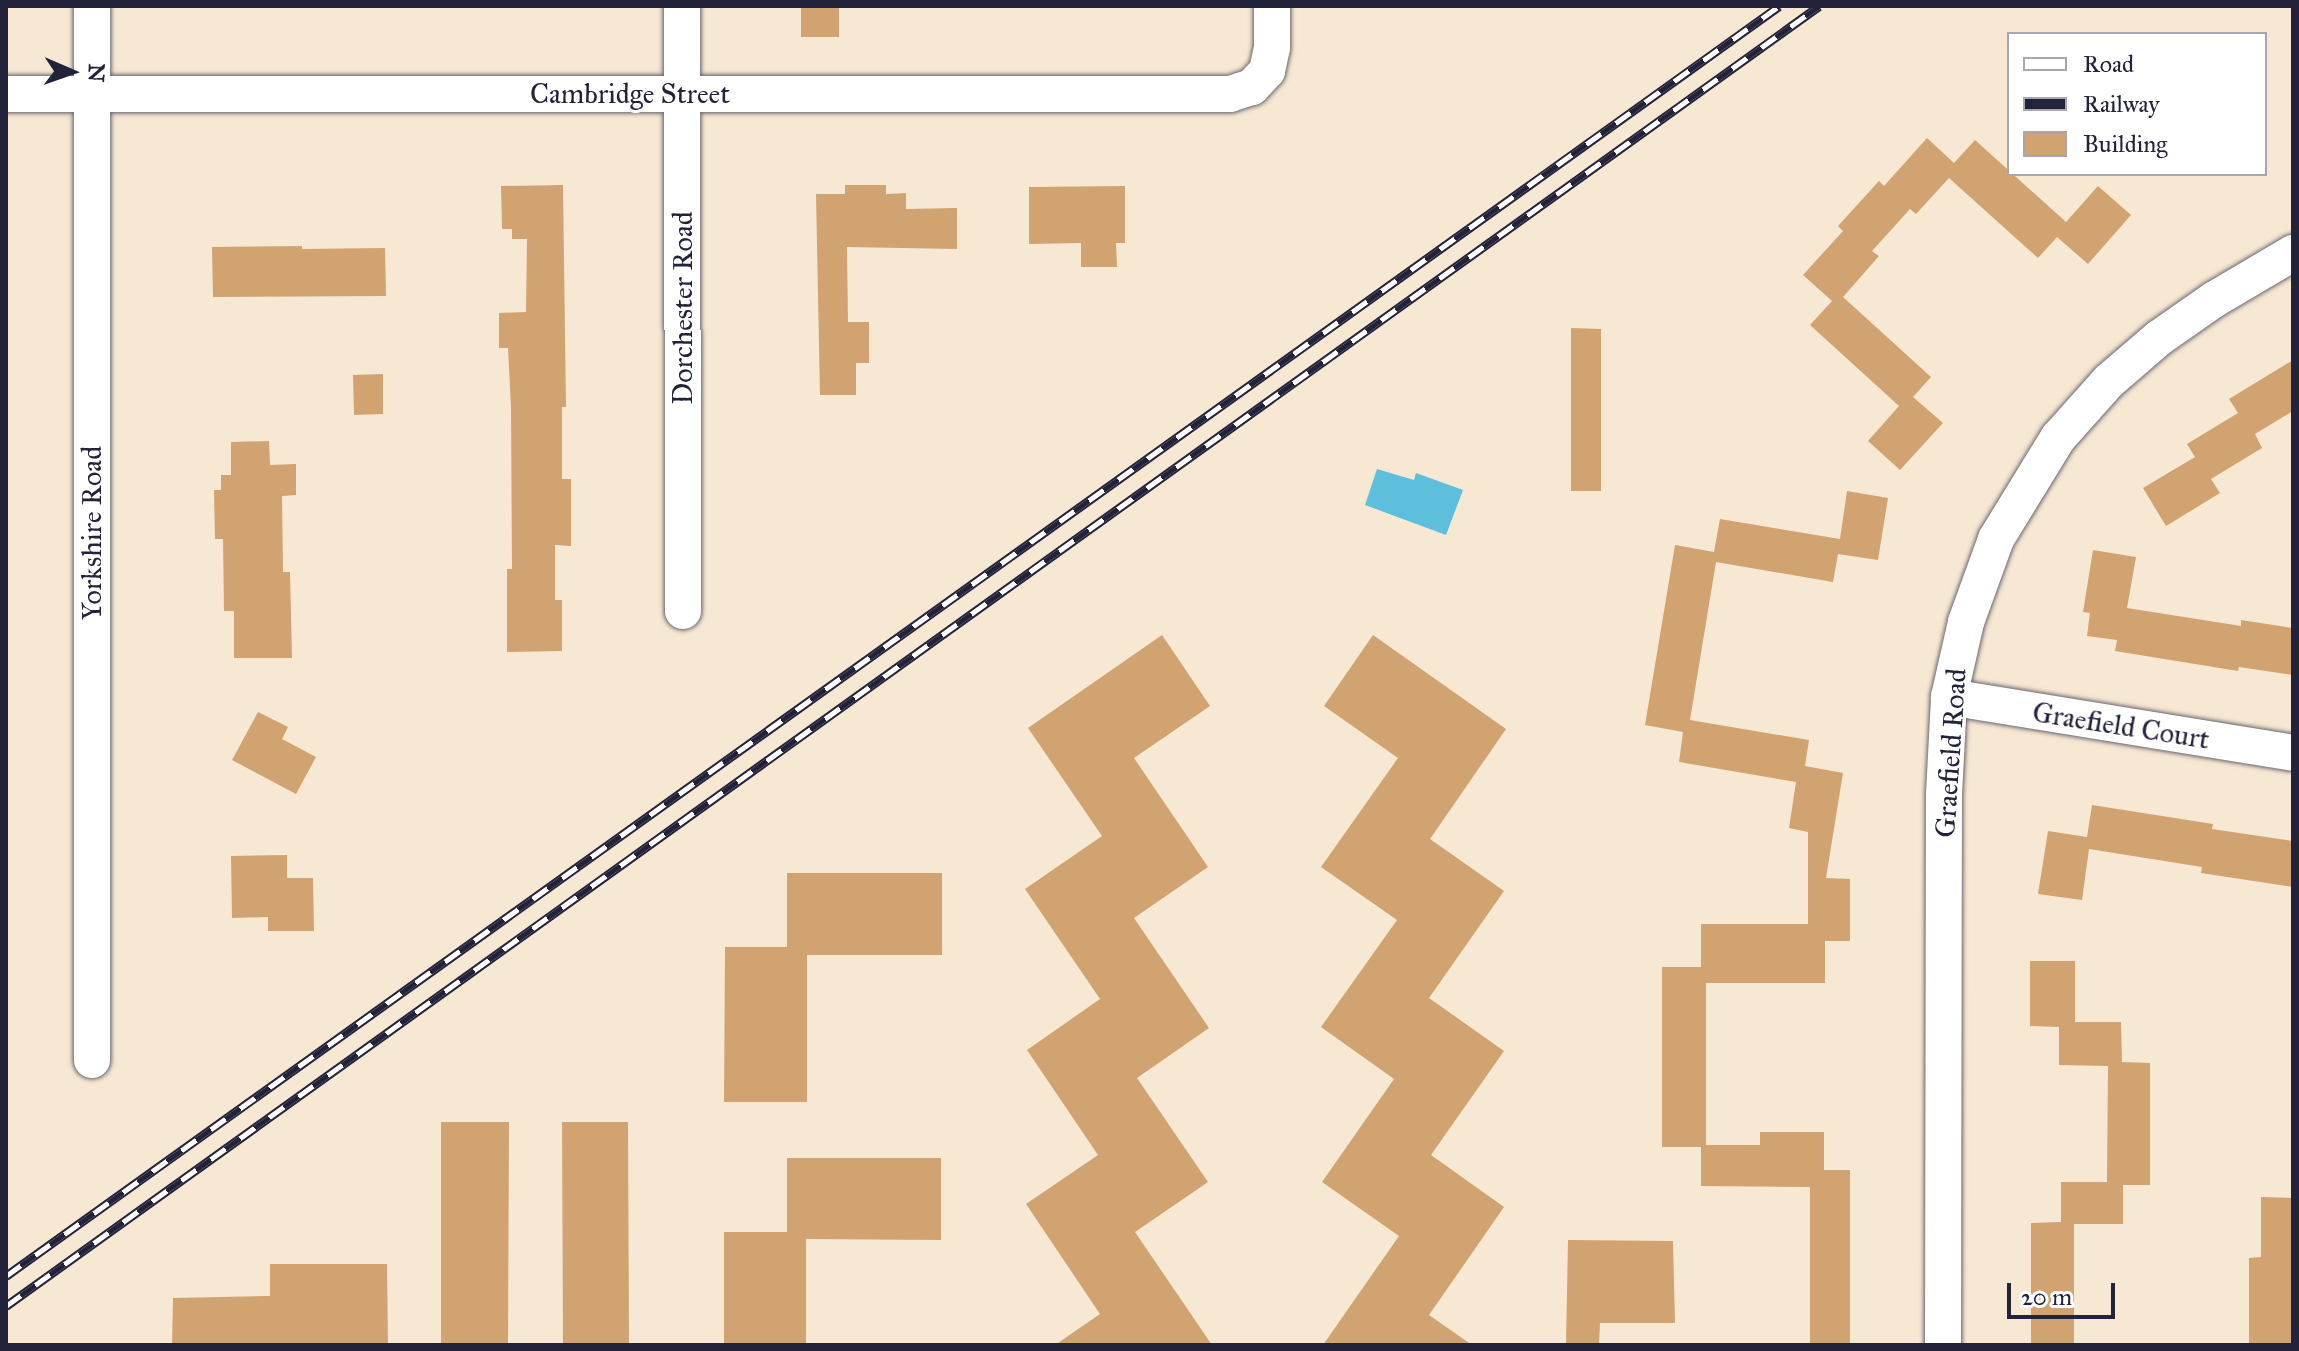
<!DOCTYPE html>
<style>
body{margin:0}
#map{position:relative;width:2299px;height:1351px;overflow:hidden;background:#f6e8d3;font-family:"IM FELL Great Primer",serif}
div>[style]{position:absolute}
.water>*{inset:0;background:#5ebfdc}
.building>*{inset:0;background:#d1a370}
.roads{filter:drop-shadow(0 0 2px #6c6770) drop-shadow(0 0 2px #6c6770)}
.street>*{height:36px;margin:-18px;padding:0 18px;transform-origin:18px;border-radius:18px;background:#fff}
.rail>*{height:9px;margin-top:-4.5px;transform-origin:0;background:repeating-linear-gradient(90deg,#fff 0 18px,#22223b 0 36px);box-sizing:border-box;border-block:2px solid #22223b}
span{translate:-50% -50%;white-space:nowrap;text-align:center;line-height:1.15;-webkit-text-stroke:6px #fff;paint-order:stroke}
.street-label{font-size:28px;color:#22223b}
.frame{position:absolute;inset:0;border:8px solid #22223b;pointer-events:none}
.legend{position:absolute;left:2007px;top:32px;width:260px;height:144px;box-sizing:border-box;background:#fff;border:2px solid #a7a7b1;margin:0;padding:10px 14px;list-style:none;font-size:24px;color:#22223b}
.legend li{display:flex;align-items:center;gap:16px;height:40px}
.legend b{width:40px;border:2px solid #a7a7b1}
.north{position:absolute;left:32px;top:32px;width:80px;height:80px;-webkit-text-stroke:6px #fff;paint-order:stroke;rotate:92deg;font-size:22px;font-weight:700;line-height:32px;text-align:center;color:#22223b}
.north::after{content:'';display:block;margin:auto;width:28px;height:36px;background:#22223b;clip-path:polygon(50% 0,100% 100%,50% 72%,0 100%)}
.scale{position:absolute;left:2007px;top:1283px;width:108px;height:36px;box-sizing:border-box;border:4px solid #22223b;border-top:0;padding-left:10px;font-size:24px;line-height:28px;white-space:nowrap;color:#22223b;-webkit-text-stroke:6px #fff;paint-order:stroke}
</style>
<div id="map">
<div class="water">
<i style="clip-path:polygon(1377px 469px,1414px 480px,1416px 473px,1463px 490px,1446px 535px,1365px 505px)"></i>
</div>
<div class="building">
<i style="clip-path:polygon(801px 6px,839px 6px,839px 37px,801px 37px)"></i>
<i style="clip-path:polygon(1927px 138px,1954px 163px,1975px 140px,2066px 222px,2098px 186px,2131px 215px,2088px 264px,2057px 237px,2038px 258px,1949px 178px,1916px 214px,1910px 209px,1872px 251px,1879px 256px,1843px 297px,1931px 377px,1913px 397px,1943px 423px,1900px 470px,1868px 441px,1899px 406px,1810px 325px,1832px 301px,1803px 275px,1843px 231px,1838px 226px,1879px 181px,1884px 186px)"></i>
<i style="clip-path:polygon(563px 185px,566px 407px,562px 407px,562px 479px,571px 479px,571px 546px,555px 545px,555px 600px,562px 600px,562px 651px,507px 652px,507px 569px,512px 569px,511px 407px,508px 348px,499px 348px,499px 313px,526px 312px,527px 239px,512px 239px,512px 229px,502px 229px,501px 186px)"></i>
<i style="clip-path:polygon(845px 185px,886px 185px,886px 194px,906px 193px,906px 209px,957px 208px,957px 249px,847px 247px,848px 322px,869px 322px,869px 363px,856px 363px,856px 395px,820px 395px,816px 194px,845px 194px)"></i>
<i style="clip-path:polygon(1125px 186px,1125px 243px,1116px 243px,1117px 267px,1081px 267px,1081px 243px,1029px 244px,1029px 187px)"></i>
<i style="clip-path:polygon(302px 246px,302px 249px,385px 248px,386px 296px,213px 297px,212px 247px)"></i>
<i style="clip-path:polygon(1571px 328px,1601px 329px,1601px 491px,1571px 491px)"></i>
<i style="clip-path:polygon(2293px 360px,2293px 411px,2255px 434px,2262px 448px,2211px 479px,2220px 493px,2166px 526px,2143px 488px,2195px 457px,2187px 444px,2238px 413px,2229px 399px)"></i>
<i style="clip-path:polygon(383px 374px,383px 414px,354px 415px,353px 375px)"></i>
<i style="clip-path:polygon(269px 441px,270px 465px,296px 464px,296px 495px,282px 496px,283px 572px,290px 572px,292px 658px,234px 658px,234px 611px,224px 611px,223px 539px,215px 539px,214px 490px,221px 490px,221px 475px,231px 475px,231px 442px)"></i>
<i style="clip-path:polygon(1847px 491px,1888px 498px,1878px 560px,1838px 554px,1833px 582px,1716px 562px,1690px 720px,1809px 740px,1805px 766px,1843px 773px,1826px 878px,1850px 879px,1850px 941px,1825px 941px,1825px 983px,1706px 983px,1706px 1145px,1760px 1145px,1760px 1132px,1824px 1132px,1824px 1170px,1850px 1170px,1850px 1345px,1810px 1345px,1810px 1187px,1701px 1186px,1701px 1147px,1662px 1147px,1662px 967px,1701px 967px,1701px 924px,1808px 924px,1808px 832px,1789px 828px,1796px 782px,1679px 762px,1683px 732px,1645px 725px,1675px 545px,1714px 552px,1720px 519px,1840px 539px)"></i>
<i style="clip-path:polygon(2093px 550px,2136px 557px,2127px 608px,2241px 626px,2241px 620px,2293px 628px,2293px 675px,2239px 667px,2238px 671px,2115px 651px,2117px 640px,2087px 636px,2090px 613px,2083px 612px)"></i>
<i style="clip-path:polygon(1162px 635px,1210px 706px,1134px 758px,1208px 867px,1134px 918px,1209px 1028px,1137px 1078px,1208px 1182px,1135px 1232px,1212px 1345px,1055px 1345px,1100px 1314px,1026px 1204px,1098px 1155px,1027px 1050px,1100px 999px,1025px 889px,1102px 836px,1028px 728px)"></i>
<i style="clip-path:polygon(1373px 635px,1506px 729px,1430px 839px,1504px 891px,1429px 998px,1504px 1051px,1431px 1155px,1504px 1207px,1429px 1315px,1472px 1345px,1323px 1345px,1399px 1236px,1322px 1182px,1394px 1079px,1321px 1027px,1397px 920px,1321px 867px,1398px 758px,1324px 706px)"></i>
<i style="clip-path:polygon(258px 712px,288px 727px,282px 739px,316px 757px,296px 794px,232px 760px)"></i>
<i style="clip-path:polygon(2092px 805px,2213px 824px,2212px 829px,2293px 841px,2293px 887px,2201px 873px,2202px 867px,2089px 849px,2082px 900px,2038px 894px,2048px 831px,2087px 837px)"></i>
<i style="clip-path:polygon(287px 855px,287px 878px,313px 878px,314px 931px,268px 931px,268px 917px,232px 918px,231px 856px)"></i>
<i style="clip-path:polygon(787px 873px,942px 873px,942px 955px,807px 955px,807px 1102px,724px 1102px,725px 947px,787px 947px)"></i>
<i style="clip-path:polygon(2030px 961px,2075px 961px,2075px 1022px,2121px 1022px,2122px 1062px,2150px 1063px,2150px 1185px,2123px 1185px,2123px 1224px,2074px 1224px,2074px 1345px,2031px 1345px,2031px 1223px,2061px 1222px,2061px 1182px,2107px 1182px,2108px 1066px,2059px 1065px,2059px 1027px,2030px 1026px)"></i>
<i style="clip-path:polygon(441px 1122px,509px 1122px,508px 1345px,441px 1345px)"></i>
<i style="clip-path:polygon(562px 1122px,628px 1122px,629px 1345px,563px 1345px)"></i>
<i style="clip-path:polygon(787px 1158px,941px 1158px,941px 1240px,806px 1239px,806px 1345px,724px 1345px,724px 1232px,787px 1232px)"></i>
<i style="clip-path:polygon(2261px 1197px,2293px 1198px,2293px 1345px,2249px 1345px,2249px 1258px,2261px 1257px)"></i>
<i style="clip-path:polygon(1568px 1240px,1673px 1241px,1675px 1323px,1600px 1323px,1599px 1345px,1566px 1345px)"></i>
<i style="clip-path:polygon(270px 1264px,387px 1264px,388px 1345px,172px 1345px,173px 1298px,270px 1296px)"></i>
</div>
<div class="roads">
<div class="street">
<i style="left:682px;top:6px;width:605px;rotate:89.91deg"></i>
<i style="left:6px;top:94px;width:1224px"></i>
<i style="left:1230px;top:94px;width:23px;rotate:-18deg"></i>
<i style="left:1252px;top:87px;width:22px;rotate:-47deg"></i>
<i style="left:1267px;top:71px;width:24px;rotate:-78deg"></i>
<i style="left:1272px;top:48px;width:42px;rotate:-90deg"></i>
<i style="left:1949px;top:697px;width:349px;rotate:9.2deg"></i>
<i style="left:92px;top:1060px;width:1054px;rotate:-90deg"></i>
<i style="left:1943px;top:1345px;width:551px;rotate:-89.9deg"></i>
<i style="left:1944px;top:794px;width:97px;rotate:-87deg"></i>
<i style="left:1949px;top:697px;width:77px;rotate:-77.2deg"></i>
<i style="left:1966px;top:622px;width:88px;rotate:-70.1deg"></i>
<i style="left:1996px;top:539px;width:119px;rotate:-58.5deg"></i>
<i style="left:2058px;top:438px;width:76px;rotate:-48.2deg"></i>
<i style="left:2109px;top:381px;width:66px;rotate:-40.7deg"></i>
<i style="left:2159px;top:338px;width:68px;rotate:-34.9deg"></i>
<i style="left:2215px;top:299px;width:91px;rotate:-30.5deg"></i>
</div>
</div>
<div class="rail">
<i style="left:6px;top:1276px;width:2181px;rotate:-35.61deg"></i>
<i style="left:6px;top:1306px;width:2231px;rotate:-35.64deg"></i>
</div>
<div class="street-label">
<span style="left:630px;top:94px">Cambridge Street</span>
<span style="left:683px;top:308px;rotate:-90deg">Dorchester Road</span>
<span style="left:92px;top:533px;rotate:-90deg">Yorkshire Road</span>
<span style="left:2121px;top:726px;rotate:9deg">Graefield Court</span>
<span style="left:1951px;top:753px;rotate:-86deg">Graefield Road</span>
</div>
<div class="frame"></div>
<ul class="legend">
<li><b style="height:10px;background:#fff"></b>Road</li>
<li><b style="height:10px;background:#22223b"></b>Railway</li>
<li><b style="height:22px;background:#d1a370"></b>Building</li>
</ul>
<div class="north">N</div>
<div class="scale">20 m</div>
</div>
